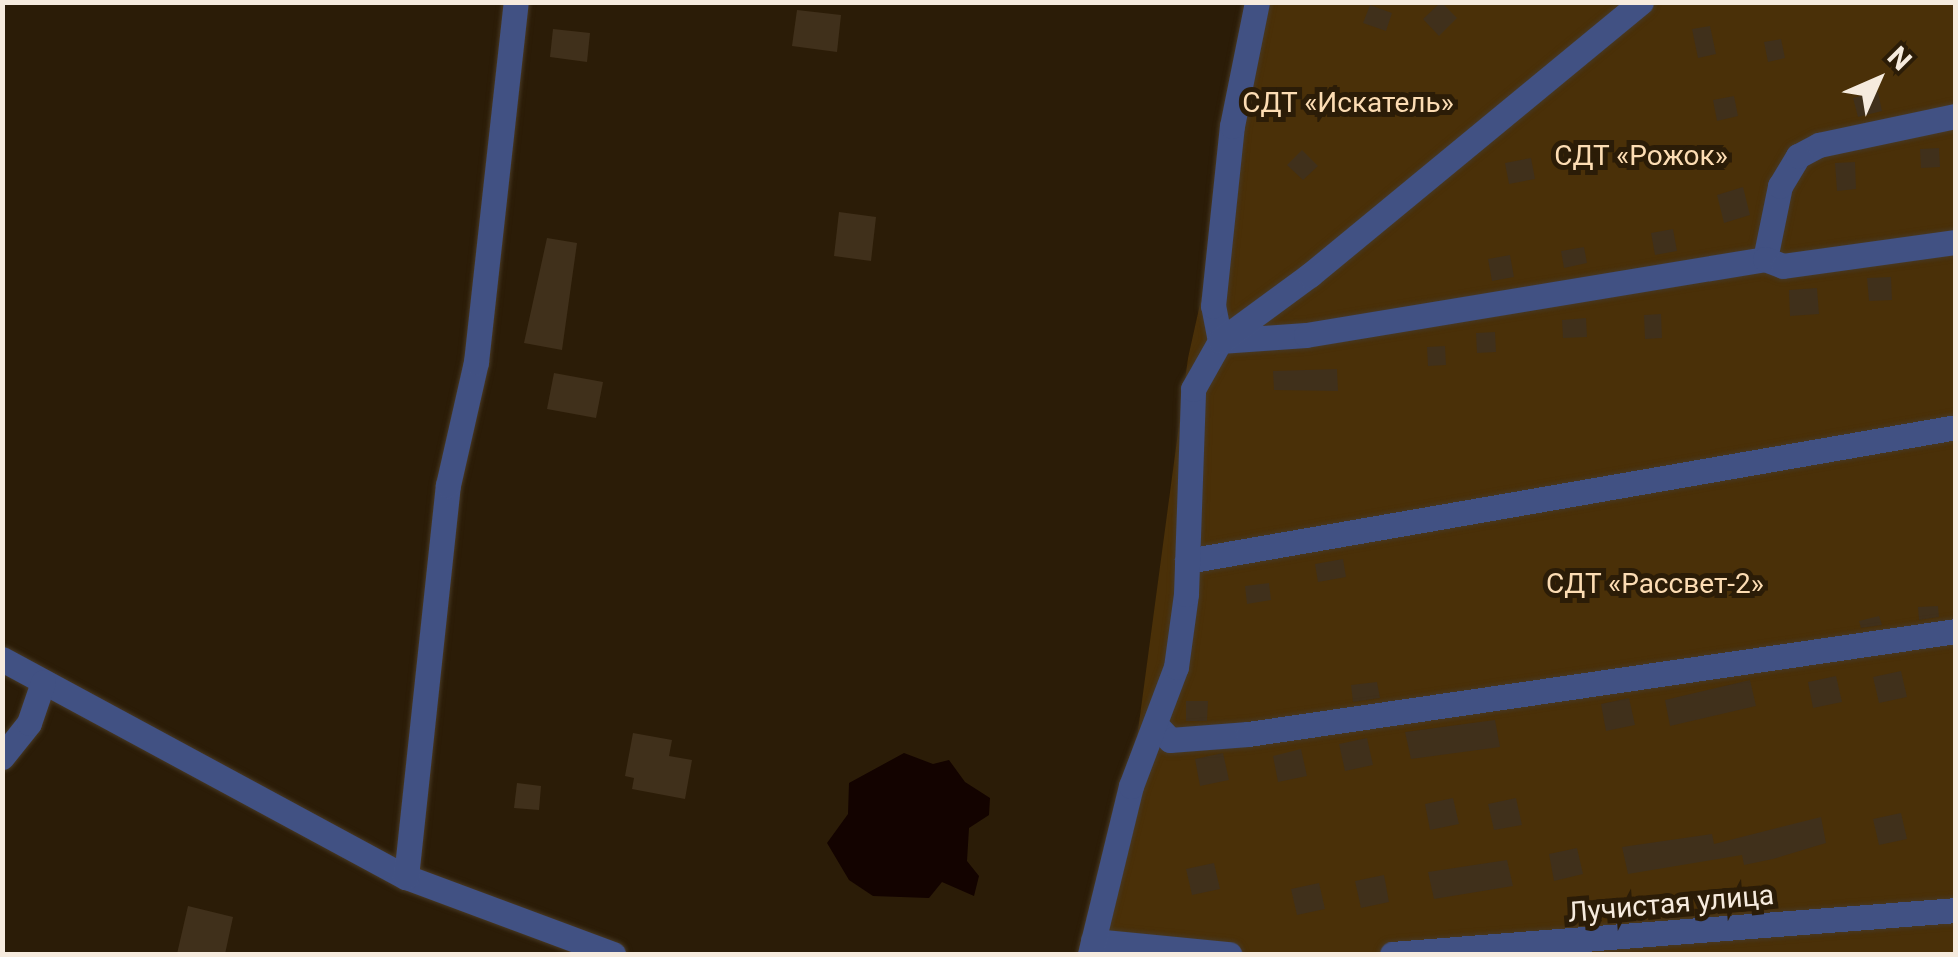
<!DOCTYPE html>
<meta charset="utf-8">
<style>
body{margin:0}
#map{position:relative;width:1958px;height:957px;overflow:hidden;background:#2b1c07;font-family:Roboto,sans-serif}
div>[style]{position:absolute}
.green>*{inset:0;background:#4a3008}
.water>*{inset:0;background:#130300}
.building>*{inset:0;background:#40301b}
.roads{filter:drop-shadow(0 0 2px #473925) drop-shadow(0 0 2px #473925)}
.minor>*{height:25px;margin:-12.5px;padding:0 12.5px;transform-origin:12.5px;border-radius:12.5px;background:#415183}
span{translate:-50% -50%;white-space:nowrap;text-align:center;line-height:1.15;-webkit-text-stroke:10px #2b1c07;paint-order:stroke}
.park-label{font-size:28px;color:#fcdcb3}
.street-label{font-size:28px;color:#f6ebde}
.frame{position:absolute;inset:0;border:5px solid #f6ebde;pointer-events:none}
.north{position:absolute;left:1828px;top:30px;width:100px;height:100px;-webkit-text-stroke:8px #2b1c07;paint-order:stroke;rotate:45deg;font-size:28px;font-weight:700;line-height:40px;text-align:center;color:#f6ebde}
.north::after{content:'';display:block;margin:auto;width:35px;height:45px;background:#f6ebde;clip-path:polygon(50% 0,100% 100%,50% 72%,0 100%)}
</style>
<div id="map">
<div class="green">
<i style="clip-path:polygon(1267px 3px,1955px 3px,1955px 954px,1079px 954px,1137px 738px,1188px 358px)"></i>
</div>
<div class="water">
<i style="clip-path:polygon(904px 753px,933px 764px,949px 760px,965px 782px,990px 798px,989px 815px,969px 828px,967px 861px,979px 876px,974px 896px,942px 882px,929px 898px,873px 896px,849px 880px,827px 843px,848px 814px,849px 783px)"></i>
</div>
<div class="building">
<i style="clip-path:polygon(1441px 2px,1457px 18px,1439px 36px,1423px 19px)"></i>
<i style="clip-path:polygon(1370px 5px,1392px 13px,1386px 31px,1363px 23px)"></i>
<i style="clip-path:polygon(797px 10px,841px 15px,837px 52px,792px 46px)"></i>
<i style="clip-path:polygon(1710px 26px,1716px 54px,1698px 58px,1692px 29px)"></i>
<i style="clip-path:polygon(553px 29px,590px 33px,587px 62px,550px 57px)"></i>
<i style="clip-path:polygon(1781px 39px,1785px 58px,1768px 62px,1764px 42px)"></i>
<i style="clip-path:polygon(1878px 92px,1882px 111px,1858px 117px,1853px 98px)"></i>
<i style="clip-path:polygon(1734px 96px,1738px 116px,1717px 121px,1713px 100px)"></i>
<i style="clip-path:polygon(1939px 148px,1940px 167px,1921px 168px,1920px 149px)"></i>
<i style="clip-path:polygon(1302px 150px,1318px 166px,1303px 180px,1287px 165px)"></i>
<i style="clip-path:polygon(1531px 158px,1535px 179px,1509px 184px,1505px 163px)"></i>
<i style="clip-path:polygon(1855px 162px,1856px 189px,1837px 191px,1835px 163px)"></i>
<i style="clip-path:polygon(1743px 187px,1750px 215px,1724px 223px,1717px 195px)"></i>
<i style="clip-path:polygon(839px 212px,876px 217px,871px 261px,834px 256px)"></i>
<i style="clip-path:polygon(1673px 229px,1677px 251px,1655px 255px,1651px 233px)"></i>
<i style="clip-path:polygon(547px 238px,577px 243px,562px 350px,524px 343px)"></i>
<i style="clip-path:polygon(1584px 247px,1587px 263px,1564px 268px,1561px 251px)"></i>
<i style="clip-path:polygon(1510px 255px,1514px 277px,1492px 281px,1488px 259px)"></i>
<i style="clip-path:polygon(1891px 277px,1892px 300px,1869px 301px,1867px 278px)"></i>
<i style="clip-path:polygon(1817px 288px,1819px 314px,1790px 316px,1789px 290px)"></i>
<i style="clip-path:polygon(1661px 314px,1662px 338px,1645px 339px,1644px 315px)"></i>
<i style="clip-path:polygon(1586px 318px,1587px 337px,1563px 338px,1562px 320px)"></i>
<i style="clip-path:polygon(1495px 332px,1496px 352px,1477px 353px,1476px 333px)"></i>
<i style="clip-path:polygon(1445px 346px,1446px 365px,1428px 366px,1427px 347px)"></i>
<i style="clip-path:polygon(1337px 369px,1338px 391px,1274px 390px,1273px 371px)"></i>
<i style="clip-path:polygon(554px 373px,603px 382px,596px 418px,547px 409px)"></i>
<i style="clip-path:polygon(1343px 559px,1346px 577px,1318px 582px,1315px 564px)"></i>
<i style="clip-path:polygon(1269px 583px,1271px 600px,1247px 604px,1245px 586px)"></i>
<i style="clip-path:polygon(1938px 606px,1939px 617px,1919px 620px,1918px 607px)"></i>
<i style="clip-path:polygon(1879px 616px,1882px 625px,1861px 628px,1859px 621px)"></i>
<i style="clip-path:polygon(1901px 671px,1907px 697px,1879px 703px,1873px 677px)"></i>
<i style="clip-path:polygon(1836px 676px,1842px 702px,1813px 708px,1808px 682px)"></i>
<i style="clip-path:polygon(1750px 680px,1756px 706px,1670px 726px,1665px 700px)"></i>
<i style="clip-path:polygon(1377px 682px,1380px 698px,1353px 702px,1351px 685px)"></i>
<i style="clip-path:polygon(1629px 698px,1635px 725px,1606px 731px,1601px 704px)"></i>
<i style="clip-path:polygon(1186px 701px,1208px 701px,1207px 721px,1186px 721px)"></i>
<i style="clip-path:polygon(1495px 720px,1500px 747px,1411px 759px,1405px 732px)"></i>
<i style="clip-path:polygon(633px 733px,672px 740px,669px 756px,692px 760px,685px 799px,632px 789px,634px 778px,625px 776px)"></i>
<i style="clip-path:polygon(1367px 738px,1373px 765px,1345px 771px,1339px 744px)"></i>
<i style="clip-path:polygon(1301px 749px,1307px 776px,1278px 782px,1273px 756px)"></i>
<i style="clip-path:polygon(1223px 753px,1229px 780px,1200px 786px,1195px 759px)"></i>
<i style="clip-path:polygon(517px 783px,541px 786px,539px 810px,514px 808px)"></i>
<i style="clip-path:polygon(1453px 798px,1459px 824px,1430px 830px,1425px 804px)"></i>
<i style="clip-path:polygon(1516px 798px,1522px 825px,1494px 830px,1488px 804px)"></i>
<i style="clip-path:polygon(1901px 813px,1907px 839px,1879px 845px,1873px 819px)"></i>
<i style="clip-path:polygon(1821px 817px,1826px 843px,1773px 859px,1744px 865px,1742px 855px,1628px 874px,1622px 847px,1712px 834px,1714px 844px)"></i>
<i style="clip-path:polygon(1577px 848px,1583px 874px,1554px 881px,1549px 854px)"></i>
<i style="clip-path:polygon(1507px 860px,1513px 886px,1434px 899px,1428px 872px)"></i>
<i style="clip-path:polygon(1214px 863px,1220px 889px,1192px 895px,1186px 869px)"></i>
<i style="clip-path:polygon(1384px 875px,1389px 902px,1361px 908px,1355px 881px)"></i>
<i style="clip-path:polygon(1319px 883px,1325px 909px,1297px 915px,1291px 889px)"></i>
<i style="clip-path:polygon(188px 906px,233px 917px,225px 954px,177px 954px)"></i>
</div>
<div class="roads">
<div class="minor">
<i style="left:1765px;top:259px;width:75px;rotate:-78.4deg"></i>
<i style="left:1780px;top:186px;width:35px;rotate:-59deg"></i>
<i style="left:1798px;top:156px;width:24px;rotate:-28deg"></i>
<i style="left:1819px;top:145px;width:140px;rotate:-12deg"></i>
<i style="left:1220px;top:341px;width:86px;rotate:-4deg"></i>
<i style="left:1306px;top:335px;width:465px;rotate:-9.4deg"></i>
<i style="left:1765px;top:259px;width:19px;rotate:21deg"></i>
<i style="left:1783px;top:266px;width:175px;rotate:-7.9deg"></i>
<i style="left:1220px;top:341px;width:36px;rotate:-101deg"></i>
<i style="left:1213px;top:306px;width:181px;rotate:-84deg"></i>
<i style="left:1232px;top:126px;width:126px;rotate:-78.6deg"></i>
<i style="left:1187px;top:561px;width:781px;rotate:-9.88deg"></i>
<i style="left:2px;top:659px;width:459px;rotate:28.4deg"></i>
<i style="left:406px;top:877px;width:221px;rotate:20.4deg"></i>
<i style="left:1157px;top:726px;width:19px;rotate:47deg"></i>
<i style="left:1170px;top:740px;width:78px;rotate:-4.4deg"></i>
<i style="left:1248px;top:734px;width:715px;rotate:-8.28deg"></i>
<i style="left:2px;top:757px;width:43px;rotate:-51.5deg"></i>
<i style="left:29px;top:723px;width:43px;rotate:-71.1deg"></i>
<i style="left:406px;top:877px;width:394px;rotate:-83.9deg"></i>
<i style="left:448px;top:485px;width:126px;rotate:-77.2deg"></i>
<i style="left:476px;top:362px;width:362px;rotate:-83.7deg"></i>
<i style="left:1093px;top:941px;width:137px;rotate:5.5deg"></i>
<i style="left:1090px;top:954px;width:173px;rotate:-76.3deg"></i>
<i style="left:1131px;top:786px;width:127px;rotate:-69.3deg"></i>
<i style="left:1176px;top:667px;width:74px;rotate:-82.2deg"></i>
<i style="left:1186px;top:594px;width:205px;rotate:-88deg"></i>
<i style="left:1193px;top:389px;width:55px;rotate:-60.6deg"></i>
<i style="left:1220px;top:341px;width:112px;rotate:-36.3deg"></i>
<i style="left:1310px;top:275px;width:429px;rotate:-39.5deg"></i>
<i style="left:1392px;top:954px;width:566px;rotate:-4.46deg"></i>
</div>
</div>
<div class="park-label">
<span style="left:1348px;top:103px">СДТ «Искатель»</span>
<span style="left:1641px;top:156px">СДТ «Рожок»</span>
<span style="left:1655px;top:584px">СДТ «Рассвет-2»</span>
</div>
<div class="street-label">
<span style="left:1671px;top:904px;rotate:-5deg">Лучистая улица</span>
</div>
<div class="frame"></div>
<div class="north">N</div>
</div>
